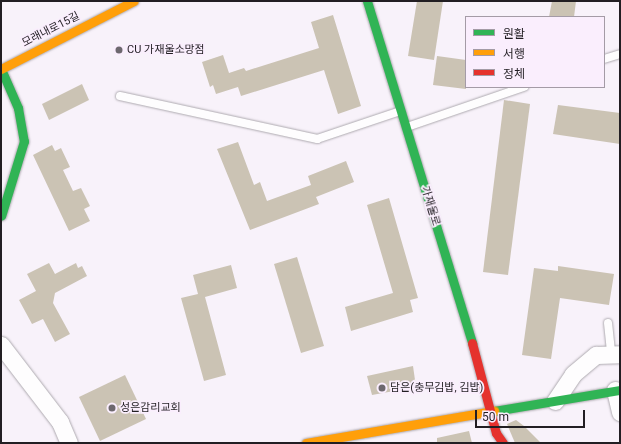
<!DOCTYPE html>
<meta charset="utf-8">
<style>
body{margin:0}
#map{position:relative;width:621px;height:444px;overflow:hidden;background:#f8f2fa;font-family:Roboto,"Noto Sans KR",sans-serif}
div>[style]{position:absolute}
.building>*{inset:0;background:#cbc3b4}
.roads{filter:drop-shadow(0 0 1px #aeaab0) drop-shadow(0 0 1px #aeaab0)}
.lane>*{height:8px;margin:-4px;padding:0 4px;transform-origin:4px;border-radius:4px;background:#fefdfe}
.street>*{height:17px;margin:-8.5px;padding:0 8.5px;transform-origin:8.5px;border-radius:8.5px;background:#fefdfe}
.fast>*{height:9px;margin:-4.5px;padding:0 4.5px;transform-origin:4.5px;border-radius:4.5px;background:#30b455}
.slow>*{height:9px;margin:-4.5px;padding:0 4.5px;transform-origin:4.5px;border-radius:4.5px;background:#ff9f0a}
.jam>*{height:9px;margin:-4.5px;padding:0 4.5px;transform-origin:4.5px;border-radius:4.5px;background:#e5322d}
.dots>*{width:11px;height:11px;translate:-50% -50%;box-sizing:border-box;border:2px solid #faeefd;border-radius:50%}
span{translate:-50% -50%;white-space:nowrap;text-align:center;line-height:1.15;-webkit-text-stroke:3.5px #faeefd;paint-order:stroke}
.street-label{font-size:11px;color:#221e23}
.poi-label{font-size:11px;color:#221e23}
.left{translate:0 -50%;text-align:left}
.frame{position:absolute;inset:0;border:2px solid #221e23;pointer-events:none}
.legend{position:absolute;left:465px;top:16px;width:140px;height:72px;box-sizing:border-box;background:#faeefd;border:1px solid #a49ba6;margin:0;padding:5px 7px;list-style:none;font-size:12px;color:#221e23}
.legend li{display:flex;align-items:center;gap:8px;height:20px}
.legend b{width:20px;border:1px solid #a49ba6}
.scale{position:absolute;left:475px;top:410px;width:110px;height:18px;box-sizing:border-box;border:2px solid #221e23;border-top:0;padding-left:5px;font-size:12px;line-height:14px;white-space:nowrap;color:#221e23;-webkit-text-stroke:3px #faeefd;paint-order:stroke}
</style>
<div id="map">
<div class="building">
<i style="clip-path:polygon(417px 1px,443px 1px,434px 60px,408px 56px)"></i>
<i style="clip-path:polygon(552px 1px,576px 1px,574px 17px,549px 17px)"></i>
<i style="clip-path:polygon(333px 15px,361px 106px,338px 114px,324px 70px,241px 96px,238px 87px,216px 94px,213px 85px,210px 87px,202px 62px,223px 55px,229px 73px,244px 68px,246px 71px,319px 48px,311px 22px)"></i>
<i style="clip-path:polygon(437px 56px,466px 60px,466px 89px,433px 85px)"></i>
<i style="clip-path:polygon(82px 84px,89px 100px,49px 120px,42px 104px)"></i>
<i style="clip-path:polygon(504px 100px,530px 104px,508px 275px,483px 272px)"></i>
<i style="clip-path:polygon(558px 105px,620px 113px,620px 144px,553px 134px)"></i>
<i style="clip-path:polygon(238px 142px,254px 185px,260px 182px,267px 201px,311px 185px,308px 176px,346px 161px,354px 182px,316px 197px,319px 204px,250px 230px,217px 149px)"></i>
<i style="clip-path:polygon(52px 145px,55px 151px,61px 148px,70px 167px,63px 170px,73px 191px,81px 188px,90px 206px,84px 209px,90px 221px,69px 231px,33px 155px)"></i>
<i style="clip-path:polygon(389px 198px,418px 298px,410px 300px,413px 312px,351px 331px,345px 307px,393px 293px,367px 205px)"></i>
<i style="clip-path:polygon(297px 257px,324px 346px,301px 353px,274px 264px)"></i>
<i style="clip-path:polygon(49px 263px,55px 274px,76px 263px,78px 268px,82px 266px,87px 276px,55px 293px,53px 303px,70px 334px,55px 342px,43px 319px,32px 324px,19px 300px,36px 291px,27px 274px)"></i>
<i style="clip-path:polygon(231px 265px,237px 288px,205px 297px,226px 375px,204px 381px,181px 298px,198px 294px,193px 275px)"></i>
<i style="clip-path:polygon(558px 266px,614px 274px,609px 305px,560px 298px,551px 359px,522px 355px,534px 268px,558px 271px)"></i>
<i style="clip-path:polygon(413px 366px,416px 387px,372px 395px,367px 376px)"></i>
<i style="clip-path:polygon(125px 375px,146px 419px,100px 441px,79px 397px)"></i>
<i style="clip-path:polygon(516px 420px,524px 426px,541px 443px,515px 443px,507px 424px)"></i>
<i style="clip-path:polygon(469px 431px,472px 443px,437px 443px,437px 438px)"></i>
</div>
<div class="roads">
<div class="lane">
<i style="left:604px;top:59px;width:17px;rotate:-17deg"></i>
<i style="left:120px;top:96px;width:202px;rotate:12.3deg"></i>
<i style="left:317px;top:139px;width:88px;rotate:-18.6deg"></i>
<i style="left:407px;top:127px;width:124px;rotate:-18.9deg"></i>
<i style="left:608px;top:323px;width:29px;rotate:84deg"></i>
</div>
<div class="street">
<i style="left:1px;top:345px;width:97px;rotate:52.5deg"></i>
<i style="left:60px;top:422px;width:23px;rotate:67deg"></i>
<i style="left:615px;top:390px;width:23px;rotate:77deg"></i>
<i style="left:555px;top:401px;width:32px;rotate:-56deg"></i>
<i style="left:573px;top:374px;width:30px;rotate:-40deg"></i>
<i style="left:596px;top:355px;width:24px;rotate:-2deg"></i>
</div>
<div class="fast">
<i style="left:367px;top:1px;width:358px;rotate:72.9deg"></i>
<i style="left:1px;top:69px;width:43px;rotate:66.4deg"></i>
<i style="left:18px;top:108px;width:34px;rotate:80deg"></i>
<i style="left:24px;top:141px;width:78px;rotate:107deg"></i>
<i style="left:494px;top:411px;width:128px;rotate:-9.5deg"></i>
</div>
<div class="slow">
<i style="left:1px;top:69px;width:149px;rotate:-27.1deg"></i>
<i style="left:306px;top:443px;width:191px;rotate:-9.7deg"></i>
</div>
<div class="jam">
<i style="left:472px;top:343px;width:93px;rotate:75.1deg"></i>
<i style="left:496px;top:433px;width:12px;rotate:55deg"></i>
</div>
</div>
<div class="dots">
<i style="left:119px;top:50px;background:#6d686e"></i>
<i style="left:382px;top:388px;background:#6d686e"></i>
<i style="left:112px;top:408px;background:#6d686e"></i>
</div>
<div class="street-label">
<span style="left:51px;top:30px;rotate:-27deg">모래내로15길</span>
<span style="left:430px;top:206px;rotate:73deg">가재울로</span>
</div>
<div class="poi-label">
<span class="left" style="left:127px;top:50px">CU 가재울소망점</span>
<span class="left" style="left:390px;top:388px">담은(충무김밥, 김밥)</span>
<span class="left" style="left:120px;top:408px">성은감리교회</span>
</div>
<div class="frame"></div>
<ul class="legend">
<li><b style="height:5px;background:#30b455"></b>원활</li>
<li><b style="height:5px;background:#ff9f0a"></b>서행</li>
<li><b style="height:5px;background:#e5322d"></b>정체</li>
</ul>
<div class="scale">50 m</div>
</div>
